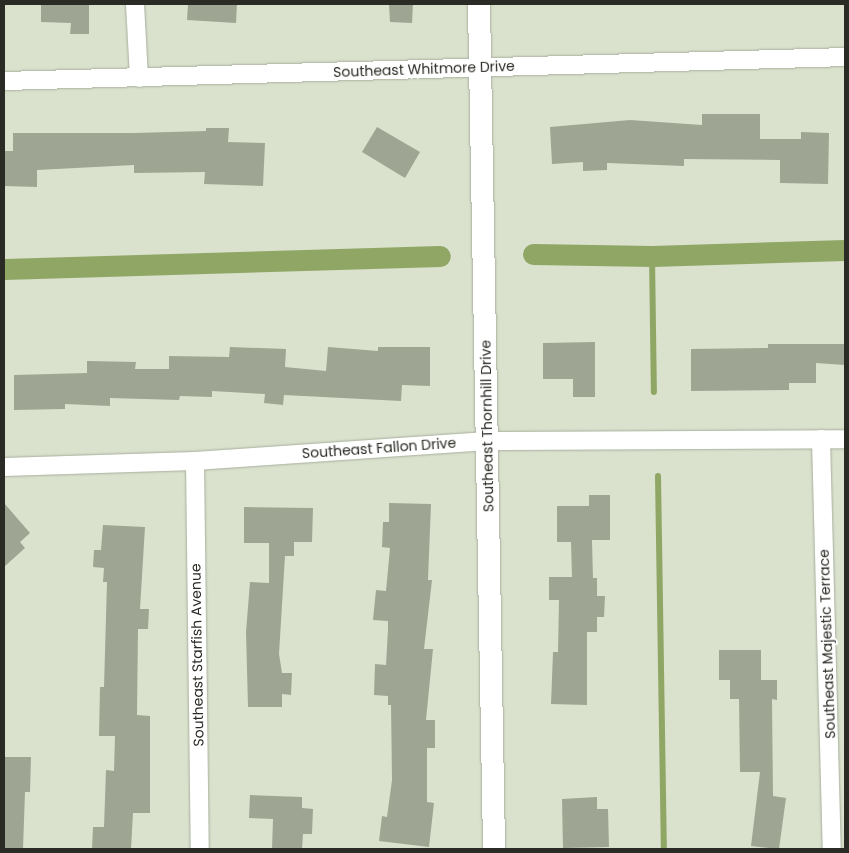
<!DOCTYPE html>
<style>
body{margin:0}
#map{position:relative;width:849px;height:853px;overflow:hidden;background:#dae2ce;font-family:Poppins,sans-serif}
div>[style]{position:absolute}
.stream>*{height:6px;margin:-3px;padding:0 3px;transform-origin:3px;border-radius:3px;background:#90a665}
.canal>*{height:21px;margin:-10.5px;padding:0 10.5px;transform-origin:10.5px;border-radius:10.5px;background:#90a665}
.building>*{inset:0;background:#9ea693}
.roads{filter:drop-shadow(0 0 1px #a8af9d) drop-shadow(0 0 1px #a8af9d)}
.minor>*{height:18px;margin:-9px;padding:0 9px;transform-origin:9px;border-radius:9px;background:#fff}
.tertiary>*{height:22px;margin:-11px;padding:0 11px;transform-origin:11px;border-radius:11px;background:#fff}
span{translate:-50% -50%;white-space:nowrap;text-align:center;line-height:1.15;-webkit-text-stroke:4px #fff;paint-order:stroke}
.street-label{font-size:14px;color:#292b24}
.frame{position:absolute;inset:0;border:5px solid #292b24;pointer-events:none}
</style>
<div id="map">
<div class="stream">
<i style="left:652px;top:256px;width:136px;rotate:89.2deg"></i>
<i style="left:658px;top:476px;width:373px;rotate:89.1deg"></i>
</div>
<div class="canal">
<i style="left:533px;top:254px;width:119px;rotate:1deg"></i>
<i style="left:652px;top:256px;width:193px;rotate:-1.8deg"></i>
<i style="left:4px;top:269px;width:436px;rotate:-1.7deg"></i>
</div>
<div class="building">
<i style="clip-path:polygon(41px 4px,89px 4px,89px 34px,70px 34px,71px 23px,41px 22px)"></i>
<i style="clip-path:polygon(188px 4px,237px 4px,236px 23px,187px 20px)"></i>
<i style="clip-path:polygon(389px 4px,413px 4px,412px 23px,390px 22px)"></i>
<i style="clip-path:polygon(702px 114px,760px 114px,760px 139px,801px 139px,801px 132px,829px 133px,828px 184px,780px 183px,780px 160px,684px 159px,684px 166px,607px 163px,607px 170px,583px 171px,583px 162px,552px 164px,550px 127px,630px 120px,702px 125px)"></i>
<i style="clip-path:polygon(377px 127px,420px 152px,405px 178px,362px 152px)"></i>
<i style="clip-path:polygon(206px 128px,229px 128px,228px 142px,265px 143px,263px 186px,204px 184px,205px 172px,134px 173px,134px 165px,37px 170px,37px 187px,4px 186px,4px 151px,13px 151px,13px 133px,134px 133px,206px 131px)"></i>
<i style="clip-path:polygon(595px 342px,595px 397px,573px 397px,573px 379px,543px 379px,543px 343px)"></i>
<i style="clip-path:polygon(768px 344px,845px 344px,845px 365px,816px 363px,816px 383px,789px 383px,789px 390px,691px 391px,691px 349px,768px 348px)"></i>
<i style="clip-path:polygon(230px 347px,286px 349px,285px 367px,326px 371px,328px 347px,378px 351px,378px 347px,430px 347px,430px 386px,402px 385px,401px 401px,284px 395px,283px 405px,264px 403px,265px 394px,212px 391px,212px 397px,180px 396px,179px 400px,110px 398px,110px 406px,65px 404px,65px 409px,14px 410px,14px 375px,87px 373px,87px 361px,136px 362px,135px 369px,169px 369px,169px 356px,229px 357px)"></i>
<i style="clip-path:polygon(589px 495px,610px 495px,610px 540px,592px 540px,593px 578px,597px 578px,597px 596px,605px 596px,604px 617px,597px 617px,597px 632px,587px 632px,587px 705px,551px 704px,553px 652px,558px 652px,559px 600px,549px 600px,549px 577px,572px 577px,571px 542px,557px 542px,557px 506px,589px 506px)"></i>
<i style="clip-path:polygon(4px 503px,30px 533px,20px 542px,25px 548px,4px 567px)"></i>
<i style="clip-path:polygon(389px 503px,431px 504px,428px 580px,432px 580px,424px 649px,433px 649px,426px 720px,435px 720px,435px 748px,427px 748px,427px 802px,434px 803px,429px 847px,379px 841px,382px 816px,387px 817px,392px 780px,391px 705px,388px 705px,388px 696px,374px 695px,375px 664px,386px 665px,388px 629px,388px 621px,373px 620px,376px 590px,386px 591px,390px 548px,382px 547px,383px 522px,389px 522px)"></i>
<i style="clip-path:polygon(244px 507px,313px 508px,312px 542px,294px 542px,294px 556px,285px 556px,279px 654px,282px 673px,292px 673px,291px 695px,282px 694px,282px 707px,248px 707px,246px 632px,250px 582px,269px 583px,269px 543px,244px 543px)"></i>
<i style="clip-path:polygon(103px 525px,145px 527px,140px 609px,149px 609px,148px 629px,138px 629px,137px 715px,150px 716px,150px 813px,133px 813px,131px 849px,92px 849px,93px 827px,104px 827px,106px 770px,114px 771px,115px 736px,99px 736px,100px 687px,104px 687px,107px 582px,103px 582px,104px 568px,93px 567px,94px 550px,101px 550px)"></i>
<i style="clip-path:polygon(719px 650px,761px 650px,761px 680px,777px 680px,777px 700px,772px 699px,773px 796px,786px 798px,779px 849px,751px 846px,760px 772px,740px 772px,739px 699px,730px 699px,730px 680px,719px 680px)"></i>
<i style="clip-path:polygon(4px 757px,31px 757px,30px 792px,25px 792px,23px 849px,4px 849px)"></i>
<i style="clip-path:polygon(250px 795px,302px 797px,302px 808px,313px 809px,312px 834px,303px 834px,302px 849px,272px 849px,273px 819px,249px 818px)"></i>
<i style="clip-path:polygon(597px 797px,597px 809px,608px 809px,609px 847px,563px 848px,562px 799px)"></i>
</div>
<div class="roads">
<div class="minor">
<i style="left:135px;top:4px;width:74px;rotate:86.9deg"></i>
<i style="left:4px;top:81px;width:841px;rotate:-1.63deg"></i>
<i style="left:821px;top:439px;width:410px;rotate:88.5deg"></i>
<i style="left:195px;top:461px;width:388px;rotate:89.3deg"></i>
<i style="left:4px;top:467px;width:191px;rotate:-1.8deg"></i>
<i style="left:195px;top:461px;width:293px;rotate:-3.9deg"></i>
<i style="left:487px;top:441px;width:358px;rotate:-0.3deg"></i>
</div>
<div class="tertiary">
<i style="left:479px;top:4px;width:845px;rotate:88.98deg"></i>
</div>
</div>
<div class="street-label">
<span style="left:424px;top:69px;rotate:-2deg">Southeast Whitmore Drive</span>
<span style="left:487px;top:426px;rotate:-91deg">Southeast Thornhill Drive</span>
<span style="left:379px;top:448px;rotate:-4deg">Southeast Fallon Drive</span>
<span style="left:827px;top:644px;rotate:-92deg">Southeast Majestic Terrace</span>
<span style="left:197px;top:655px;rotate:-91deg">Southeast Starfish Avenue</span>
</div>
<div class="frame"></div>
</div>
